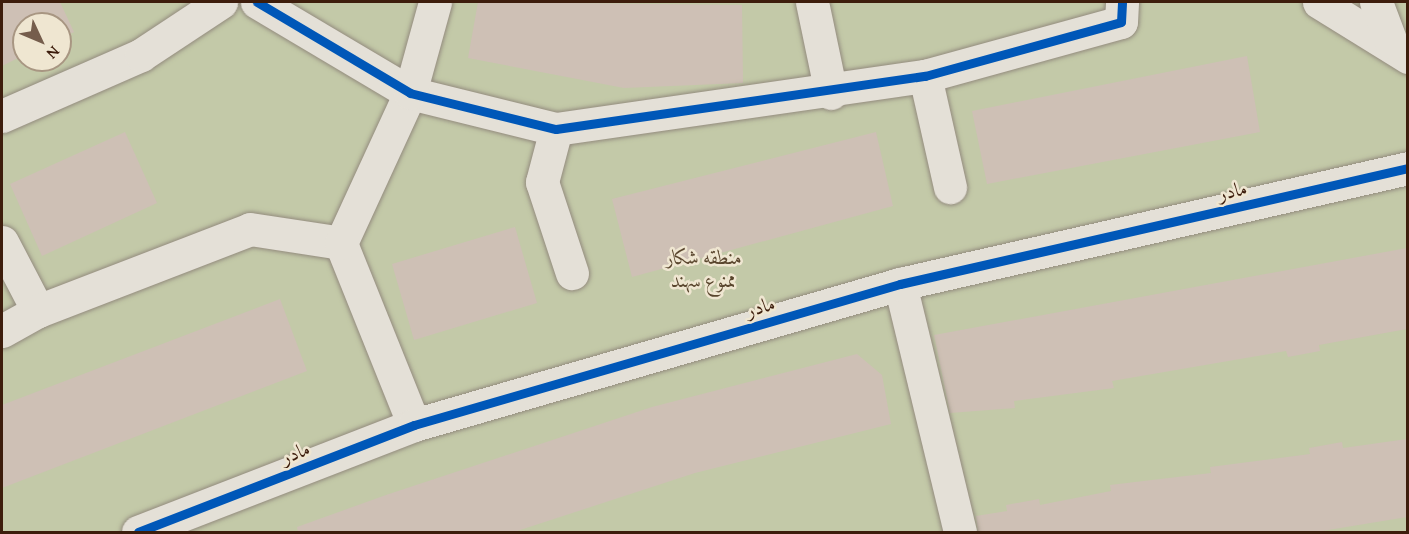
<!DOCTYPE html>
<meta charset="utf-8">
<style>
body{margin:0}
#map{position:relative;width:1409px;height:534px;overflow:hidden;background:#dcd5c2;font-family:"Gentium Book Plus",Amiri,serif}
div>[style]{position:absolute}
.green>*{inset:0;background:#c3c9a8}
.building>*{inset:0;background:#cec0b5}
.roads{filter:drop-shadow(0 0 2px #938b7e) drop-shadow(0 0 2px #938b7e)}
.street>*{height:33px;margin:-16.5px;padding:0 16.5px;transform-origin:16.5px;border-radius:16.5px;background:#e4e0d7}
.secondary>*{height:33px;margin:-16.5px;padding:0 16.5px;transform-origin:16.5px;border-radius:16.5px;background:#e4e0d7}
.cycleway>*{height:9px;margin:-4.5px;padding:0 4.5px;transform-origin:4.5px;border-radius:4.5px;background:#0057b8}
span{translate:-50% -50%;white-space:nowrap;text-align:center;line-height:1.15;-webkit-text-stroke:5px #efe6d1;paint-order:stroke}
.street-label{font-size:20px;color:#3d1d0c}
.park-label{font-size:20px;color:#5a462e;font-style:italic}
.frame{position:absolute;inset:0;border:3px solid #3d1d0c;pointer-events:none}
.north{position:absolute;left:12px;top:12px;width:60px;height:60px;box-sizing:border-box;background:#efe6d1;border:2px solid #a89682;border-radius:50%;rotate:134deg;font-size:16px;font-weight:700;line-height:24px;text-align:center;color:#3d1d0c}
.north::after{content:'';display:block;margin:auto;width:21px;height:27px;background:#755d4c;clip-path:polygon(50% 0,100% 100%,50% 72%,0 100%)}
</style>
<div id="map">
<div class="green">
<i style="clip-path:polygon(evenodd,2px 2px,1407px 2px,1407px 532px,2px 532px,2px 2px,24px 24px,60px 24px,60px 60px,24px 60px,24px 24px)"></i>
</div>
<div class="building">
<i style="clip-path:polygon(2px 2px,60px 2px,74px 32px,60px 39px,60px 24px,24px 24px,24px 55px,2px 66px)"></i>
<i style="clip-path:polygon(478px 2px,742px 5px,743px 83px,624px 88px,468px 58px)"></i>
<i style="clip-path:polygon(1247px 56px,1260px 132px,987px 184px,972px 111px)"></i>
<i style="clip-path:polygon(125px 132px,157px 203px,42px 256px,10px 184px)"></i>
<i style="clip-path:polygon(876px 132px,893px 206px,632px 277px,612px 199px)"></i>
<i style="clip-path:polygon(515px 227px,537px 303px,414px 340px,392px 264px)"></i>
<i style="clip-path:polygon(1407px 248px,1407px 329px,1319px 345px,1320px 351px,1288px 357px,1286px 351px,1112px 381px,1114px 388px,1014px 401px,1015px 408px,950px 413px,934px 335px)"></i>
<i style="clip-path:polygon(280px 299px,307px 371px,2px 488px,2px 405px)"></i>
<i style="clip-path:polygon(857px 354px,882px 375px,891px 424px,695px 473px,514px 532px,298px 532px,297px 527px,386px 495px,652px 407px)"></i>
<i style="clip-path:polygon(1407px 439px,1407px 517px,1316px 532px,978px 532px,976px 516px,1007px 511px,1006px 505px,1039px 499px,1040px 505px,1111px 491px,1110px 485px,1211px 473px,1210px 467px,1310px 454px,1309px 448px,1342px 442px,1343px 448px)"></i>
</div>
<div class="roads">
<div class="street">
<i style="left:257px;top:2px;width:178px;rotate:30.7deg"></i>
<i style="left:410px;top:93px;width:150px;rotate:13.9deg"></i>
<i style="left:556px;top:129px;width:373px;rotate:-8.2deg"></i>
<i style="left:925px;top:76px;width:203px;rotate:-15.4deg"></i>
<i style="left:1121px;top:22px;width:20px;rotate:-87deg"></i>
<i style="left:812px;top:2px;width:93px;rotate:78.2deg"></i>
<i style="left:925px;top:76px;width:114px;rotate:77.3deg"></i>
<i style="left:2px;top:116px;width:152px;rotate:-23.7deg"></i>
<i style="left:141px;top:55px;width:96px;rotate:-33.5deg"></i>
<i style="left:556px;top:129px;width:55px;rotate:104.8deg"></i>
<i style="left:542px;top:182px;width:96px;rotate:71.8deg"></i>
<i style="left:2px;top:242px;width:78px;rotate:62.4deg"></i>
<i style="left:900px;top:284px;width:255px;rotate:76.4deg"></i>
<i style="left:2px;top:331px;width:41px;rotate:-29.1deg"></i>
<i style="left:38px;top:311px;width:227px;rotate:-21.1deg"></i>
<i style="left:250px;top:229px;width:92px;rotate:8.7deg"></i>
<i style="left:414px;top:425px;width:196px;rotate:-111.9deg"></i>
<i style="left:341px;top:243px;width:165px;rotate:-65.3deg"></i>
<i style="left:410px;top:93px;width:94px;rotate:-74.6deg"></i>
<i style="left:138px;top:532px;width:296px;rotate:-21.2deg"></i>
<i style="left:414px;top:425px;width:506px;rotate:-16.18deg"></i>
<i style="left:900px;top:284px;width:521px;rotate:-12.86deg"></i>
</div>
<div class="secondary">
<i style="left:1319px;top:2px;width:105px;rotate:31.7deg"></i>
<i style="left:1376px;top:2px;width:43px;rotate:69.4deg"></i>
</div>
</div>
<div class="cycleway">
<i style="left:257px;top:2px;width:178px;rotate:30.7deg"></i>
<i style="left:410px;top:93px;width:150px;rotate:13.9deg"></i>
<i style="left:556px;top:129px;width:373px;rotate:-8.2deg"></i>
<i style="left:925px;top:76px;width:203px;rotate:-15.4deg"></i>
<i style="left:1121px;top:22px;width:20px;rotate:-87deg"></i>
<i style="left:138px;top:532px;width:296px;rotate:-21.2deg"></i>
<i style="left:414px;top:425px;width:506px;rotate:-16.18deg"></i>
<i style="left:900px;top:284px;width:521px;rotate:-12.86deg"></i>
</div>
<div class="street-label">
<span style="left:1232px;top:190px;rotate:-13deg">مادر</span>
<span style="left:760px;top:306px;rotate:-16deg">مادر</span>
<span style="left:295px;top:452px;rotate:-21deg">مادر</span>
</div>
<div class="park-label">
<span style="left:704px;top:268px">منطقه شکار<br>ممنوع سهند</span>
</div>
<div class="frame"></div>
<div class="north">N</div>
</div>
